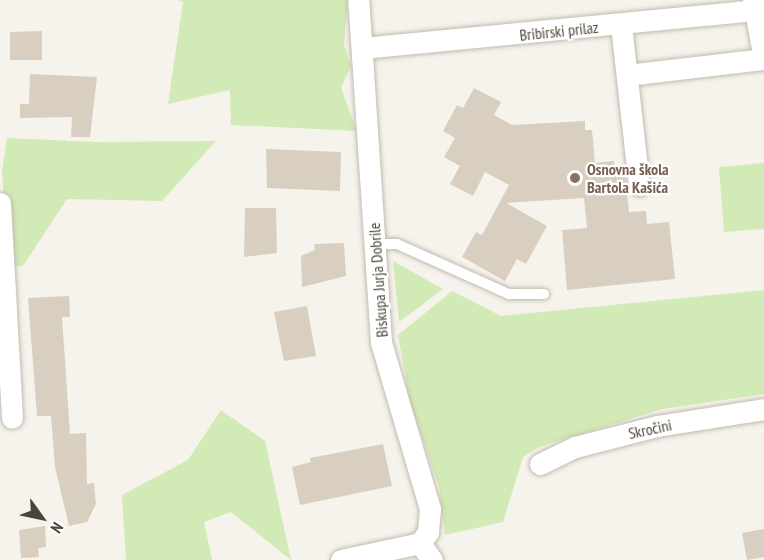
<!DOCTYPE html>
<meta charset="utf-8">
<style>
body{margin:0}
#map{position:relative;width:764px;height:560px;overflow:hidden;background:#f6f3ec;font-family:"PT Sans Narrow",sans-serif}
div>[style]{position:absolute}
.green>*{inset:0;background:#d2eab5}
.building>*{inset:0;background:#d8cfc1}
.roads{filter:drop-shadow(0 0 2px #c2bbae) drop-shadow(0 0 2px #c2bbae)}
.lane>*{height:10px;margin:-5px;padding:0 5px;transform-origin:5px;border-radius:5px;background:#fff}
.street>*{height:21px;margin:-10.5px;padding:0 10.5px;transform-origin:10.5px;border-radius:10.5px;background:#fff}
.dots>*{width:16px;height:16px;translate:-50% -50%;box-sizing:border-box;border:3px solid #fff;border-radius:50%}
span{translate:-50% -50%;white-space:nowrap;text-align:center;line-height:1.15;-webkit-text-stroke:4.5px #fff;paint-order:stroke}
.street-label{font-size:16px;color:#4b4439}
.education-label{font-size:16px;color:#785e54;font-weight:700}
.left{translate:0 -50%;text-align:left}
.north{position:absolute;left:12px;top:488px;width:60px;height:60px;-webkit-text-stroke:4px #fff;paint-order:stroke;rotate:123deg;font-size:16px;font-weight:700;line-height:24px;text-align:center;color:#4b4439}
.north::after{content:'';display:block;margin:auto;width:21px;height:27px;background:#4b4439;clip-path:polygon(50% 0,100% 100%,50% 72%,0 100%)}
</style>
<div id="map">
<div class="green">
<i style="clip-path:polygon(177px 0,348px 0,344px 45px,351px 66px,341px 88px,357px 131px,231px 125px,230px 90px,168px 104px,183px 2px)"></i>
<i style="clip-path:polygon(7px 138px,95px 142px,216px 141px,162px 201px,67px 199px,23px 266px,8px 267px,2px 171px)"></i>
<i style="clip-path:polygon(764px 163px,764px 229px,724px 232px,719px 167px)"></i>
<i style="clip-path:polygon(393px 261px,443px 289px,399px 322px)"></i>
<i style="clip-path:polygon(764px 290px,764px 394px,662px 409px,539px 447px,523px 457px,503px 522px,445px 535px,439px 487px,410px 402px,398px 335px,452px 291px,501px 316px)"></i>
<i style="clip-path:polygon(221px 410px,265px 441px,291px 560px,231px 512px,204px 522px,212px 560px,126px 560px,122px 495px,188px 460px)"></i>
</div>
<div class="building">
<i style="clip-path:polygon(42px 31px,42px 60px,10px 60px,10px 32px)"></i>
<i style="clip-path:polygon(30px 74px,97px 77px,90px 137px,71px 137px,72px 117px,20px 118px,20px 104px,29px 104px)"></i>
<i style="clip-path:polygon(474px 88px,501px 102px,494px 115px,512px 125px,585px 121px,585px 130px,592px 130px,595px 163px,614px 161px,616px 177px,625px 175px,629px 212px,646px 211px,647px 224px,669px 222px,675px 279px,567px 290px,562px 230px,587px 228px,584px 198px,506px 203px,547px 226px,526px 264px,517px 259px,505px 281px,462px 257px,476px 232px,482px 235px,509px 185px,485px 172px,473px 196px,450px 184px,460px 166px,444px 157px,455px 138px,443px 131px,457px 105px,463px 108px)"></i>
<i style="clip-path:polygon(266px 149px,341px 152px,340px 191px,267px 188px)"></i>
<i style="clip-path:polygon(245px 208px,276px 208px,277px 253px,244px 257px)"></i>
<i style="clip-path:polygon(344px 243px,346px 276px,302px 287px,301px 256px,315px 250px,314px 244px)"></i>
<i style="clip-path:polygon(69px 296px,70px 317px,62px 317px,70px 434px,86px 433px,87px 484px,94px 483px,96px 504px,87px 522px,69px 526px,55px 467px,51px 416px,37px 416px,28px 298px)"></i>
<i style="clip-path:polygon(307px 306px,316px 356px,284px 361px,274px 312px)"></i>
<i style="clip-path:polygon(383px 444px,392px 486px,300px 505px,292px 467px,311px 462px,310px 458px)"></i>
<i style="clip-path:polygon(45px 526px,46px 547px,38px 548px,39px 557px,21px 558px,19px 530px)"></i>
<i style="clip-path:polygon(764px 529px,764px 557px,747px 560px,742px 533px)"></i>
</div>
<div class="roads">
<div class="lane">
<i style="left:376px;top:244px;width:21px"></i>
<i style="left:397px;top:244px;width:123px;rotate:24.1deg"></i>
<i style="left:509px;top:294px;width:35px"></i>
</div>
<div class="street">
<i style="left:621px;top:25px;width:161px;rotate:83.6deg"></i>
<i style="left:362px;top:48px;width:395px;rotate:-5.5deg"></i>
<i style="left:627px;top:75px;width:138px;rotate:-6.7deg"></i>
<i style="left:764px;top:59px;width:60px;rotate:-100.6deg"></i>
<i style="left:0;top:203px;width:215px;rotate:86.8deg"></i>
<i style="left:540px;top:464px;width:39px;rotate:-26deg"></i>
<i style="left:575px;top:447px;width:85px;rotate:-14.4deg"></i>
<i style="left:657px;top:426px;width:108px;rotate:-9deg"></i>
<i style="left:420px;top:543px;width:21px;rotate:55deg"></i>
<i style="left:341px;top:560px;width:81px;rotate:-12.1deg"></i>
<i style="left:420px;top:543px;width:14px;rotate:-54deg"></i>
<i style="left:428px;top:532px;width:23px;rotate:-85deg"></i>
<i style="left:430px;top:509px;width:174px;rotate:-106.4deg"></i>
<i style="left:381px;top:342px;width:343px;rotate:-93.8deg"></i>
</div>
</div>
<div class="dots">
<i style="left:575px;top:178px;background:#8d6e63"></i>
</div>
<div class="street-label">
<span style="left:559px;top:31px;rotate:-6deg">Bribirski prilaz</span>
<span style="left:378px;top:280px;rotate:-94deg">Biskupa Jurja Dobrile</span>
<span style="left:650px;top:429px;rotate:-12deg">Skročini</span>
</div>
<div class="education-label">
<span class="left" style="left:587px;top:178px">Osnovna škola<br>Bartola Kašića</span>
</div>
<div class="north">N</div>
</div>
